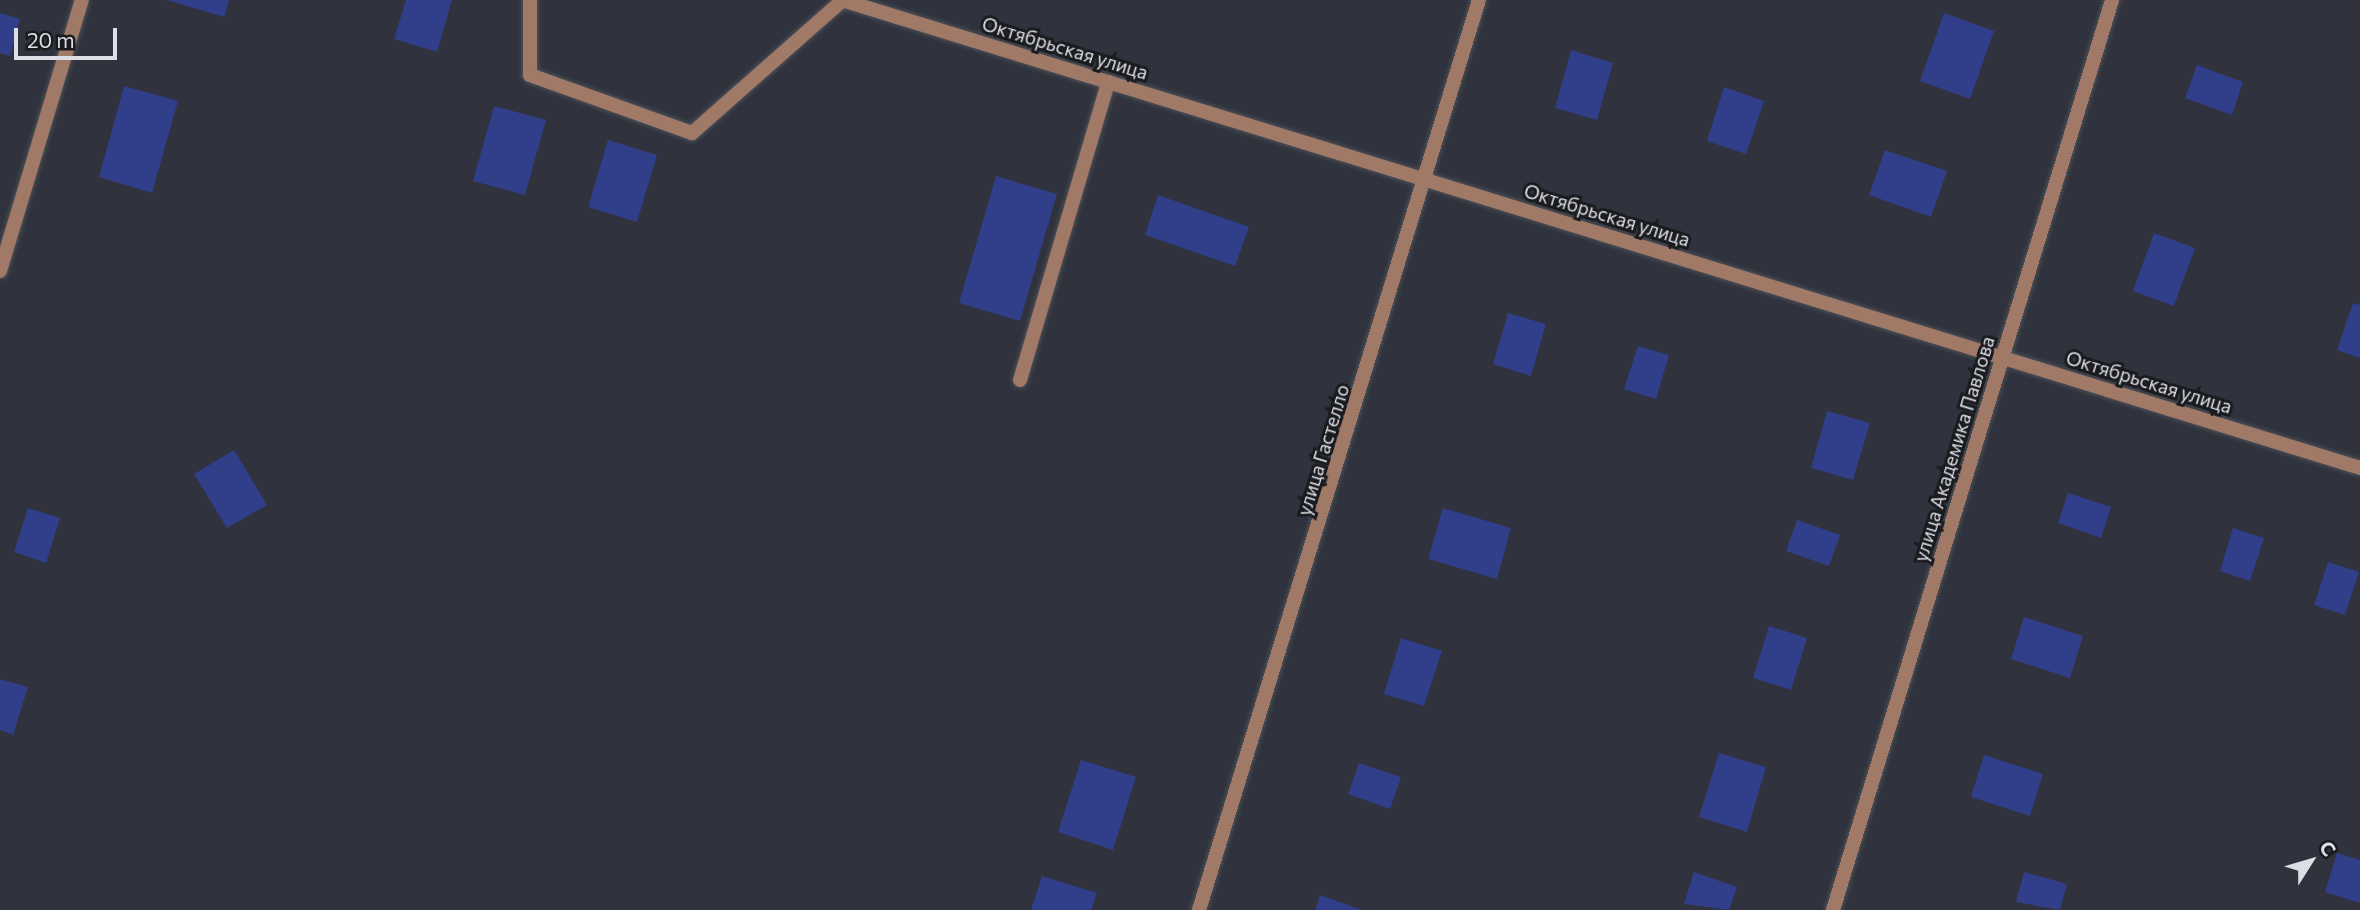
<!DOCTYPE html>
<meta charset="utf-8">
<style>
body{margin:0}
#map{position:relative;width:2360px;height:910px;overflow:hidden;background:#30333d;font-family:Commissioner,sans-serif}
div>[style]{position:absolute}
.building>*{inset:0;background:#313e89}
.roads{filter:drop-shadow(0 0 2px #4c4f58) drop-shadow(0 0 2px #4c4f58)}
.service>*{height:14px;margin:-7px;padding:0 7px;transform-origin:7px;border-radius:7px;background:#a07967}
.minor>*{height:14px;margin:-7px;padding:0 7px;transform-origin:7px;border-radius:7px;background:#a07967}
span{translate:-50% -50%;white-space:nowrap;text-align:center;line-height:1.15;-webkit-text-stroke:6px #191b1f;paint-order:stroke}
.street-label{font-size:19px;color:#dedfe6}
.north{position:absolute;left:2276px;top:826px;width:70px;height:70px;-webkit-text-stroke:5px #191b1f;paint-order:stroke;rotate:53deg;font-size:19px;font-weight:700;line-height:28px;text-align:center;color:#dedfe6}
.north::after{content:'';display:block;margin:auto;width:24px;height:32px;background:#dedfe6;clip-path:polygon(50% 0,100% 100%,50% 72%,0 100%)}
.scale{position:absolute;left:14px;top:28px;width:103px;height:32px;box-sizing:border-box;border:4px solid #dedfe6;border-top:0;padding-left:9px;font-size:21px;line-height:24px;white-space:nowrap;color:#dedfe6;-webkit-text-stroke:5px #191b1f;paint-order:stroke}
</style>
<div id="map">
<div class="building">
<i style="clip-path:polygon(167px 0,229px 0,224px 17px)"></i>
<i style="clip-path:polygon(406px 0,452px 0,437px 52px,394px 39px)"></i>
<i style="clip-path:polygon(0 13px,20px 19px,10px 56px,0 53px)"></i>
<i style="clip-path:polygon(1944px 13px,1994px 31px,1970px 99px,1920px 81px)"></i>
<i style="clip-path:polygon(1571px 50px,1613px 63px,1597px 120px,1555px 108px)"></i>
<i style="clip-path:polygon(2197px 65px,2243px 82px,2232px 115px,2185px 98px)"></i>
<i style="clip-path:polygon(124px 86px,178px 101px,152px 193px,99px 177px)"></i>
<i style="clip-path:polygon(1724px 87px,1764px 101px,1746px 154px,1707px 141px)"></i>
<i style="clip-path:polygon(494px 106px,546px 120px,525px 195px,473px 181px)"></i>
<i style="clip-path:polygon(608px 140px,657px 155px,637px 222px,588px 207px)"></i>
<i style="clip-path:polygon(1885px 150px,1947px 171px,1931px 217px,1869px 195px)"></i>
<i style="clip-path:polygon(996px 176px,1057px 194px,1020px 321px,959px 303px)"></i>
<i style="clip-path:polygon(1158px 195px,1249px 227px,1235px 266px,1145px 235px)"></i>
<i style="clip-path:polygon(2154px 233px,2195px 248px,2174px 306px,2133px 291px)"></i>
<i style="clip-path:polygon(2353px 303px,2360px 305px,2360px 358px,2337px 350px)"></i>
<i style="clip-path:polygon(1508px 313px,1546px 324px,1531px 376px,1493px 364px)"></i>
<i style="clip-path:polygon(1638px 346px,1669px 355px,1656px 399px,1624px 389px)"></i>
<i style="clip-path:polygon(1827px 411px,1870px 423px,1853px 480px,1811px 468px)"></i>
<i style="clip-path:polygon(234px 450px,267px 505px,227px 528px,194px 474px)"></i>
<i style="clip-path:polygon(2068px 493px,2111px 507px,2101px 538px,2058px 523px)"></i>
<i style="clip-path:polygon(28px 508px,60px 518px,46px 563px,14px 552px)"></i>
<i style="clip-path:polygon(1443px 508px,1511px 528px,1497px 579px,1428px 559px)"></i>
<i style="clip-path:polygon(1797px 520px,1840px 535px,1829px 566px,1786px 551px)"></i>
<i style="clip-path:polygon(2233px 528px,2264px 538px,2250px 581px,2220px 571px)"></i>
<i style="clip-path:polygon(2328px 562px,2359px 572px,2345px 615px,2314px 605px)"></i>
<i style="clip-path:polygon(2024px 617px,2083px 636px,2070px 678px,2011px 659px)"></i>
<i style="clip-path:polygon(1769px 626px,1807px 638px,1791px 690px,1753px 678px)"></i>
<i style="clip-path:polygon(1401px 638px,1442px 651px,1424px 706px,1384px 694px)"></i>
<i style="clip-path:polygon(0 679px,28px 687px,13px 735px,0 730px)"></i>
<i style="clip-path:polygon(1719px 753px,1766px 767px,1747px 832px,1699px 817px)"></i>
<i style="clip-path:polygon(1984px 755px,2043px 774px,2030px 816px,1971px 797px)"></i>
<i style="clip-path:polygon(1081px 760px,1136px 777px,1113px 850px,1058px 832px)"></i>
<i style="clip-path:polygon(1359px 763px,1401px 777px,1390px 809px,1348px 794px)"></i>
<i style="clip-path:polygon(2337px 853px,2360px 860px,2360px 903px,2325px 892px)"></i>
<i style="clip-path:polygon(1694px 872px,1737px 887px,1729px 910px,1684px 904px)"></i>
<i style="clip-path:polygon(2024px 872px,2067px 884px,2060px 910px,2016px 902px)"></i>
<i style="clip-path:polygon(1042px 876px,1097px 893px,1091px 910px,1031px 910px)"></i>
<i style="clip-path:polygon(1320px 895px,1362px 910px,1315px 910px)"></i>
</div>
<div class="roads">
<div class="service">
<i style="left:530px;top:0;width:75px;rotate:90deg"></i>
<i style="left:530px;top:75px;width:172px;rotate:19.7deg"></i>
<i style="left:692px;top:133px;width:201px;rotate:-41.4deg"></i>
<i style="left:1020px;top:380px;width:311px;rotate:-73.5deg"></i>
</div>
<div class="minor">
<i style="left:842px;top:0;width:1589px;rotate:17.13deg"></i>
<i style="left:0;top:271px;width:283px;rotate:-73.2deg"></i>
<i style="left:1199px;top:910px;width:952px;rotate:-72.9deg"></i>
<i style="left:1833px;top:910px;width:952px;rotate:-72.95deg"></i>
</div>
</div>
<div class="street-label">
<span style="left:1065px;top:48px;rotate:17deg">Октябрьская улица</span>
<span style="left:1607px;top:215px;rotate:17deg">Октябрьская улица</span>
<span style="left:2149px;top:382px;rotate:17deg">Октябрьская улица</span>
<span style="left:1954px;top:449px;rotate:-73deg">улица Академика Павлова</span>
<span style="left:1323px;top:450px;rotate:-73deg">улица Гастелло</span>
</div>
<div class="north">С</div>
<div class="scale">20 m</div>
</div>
